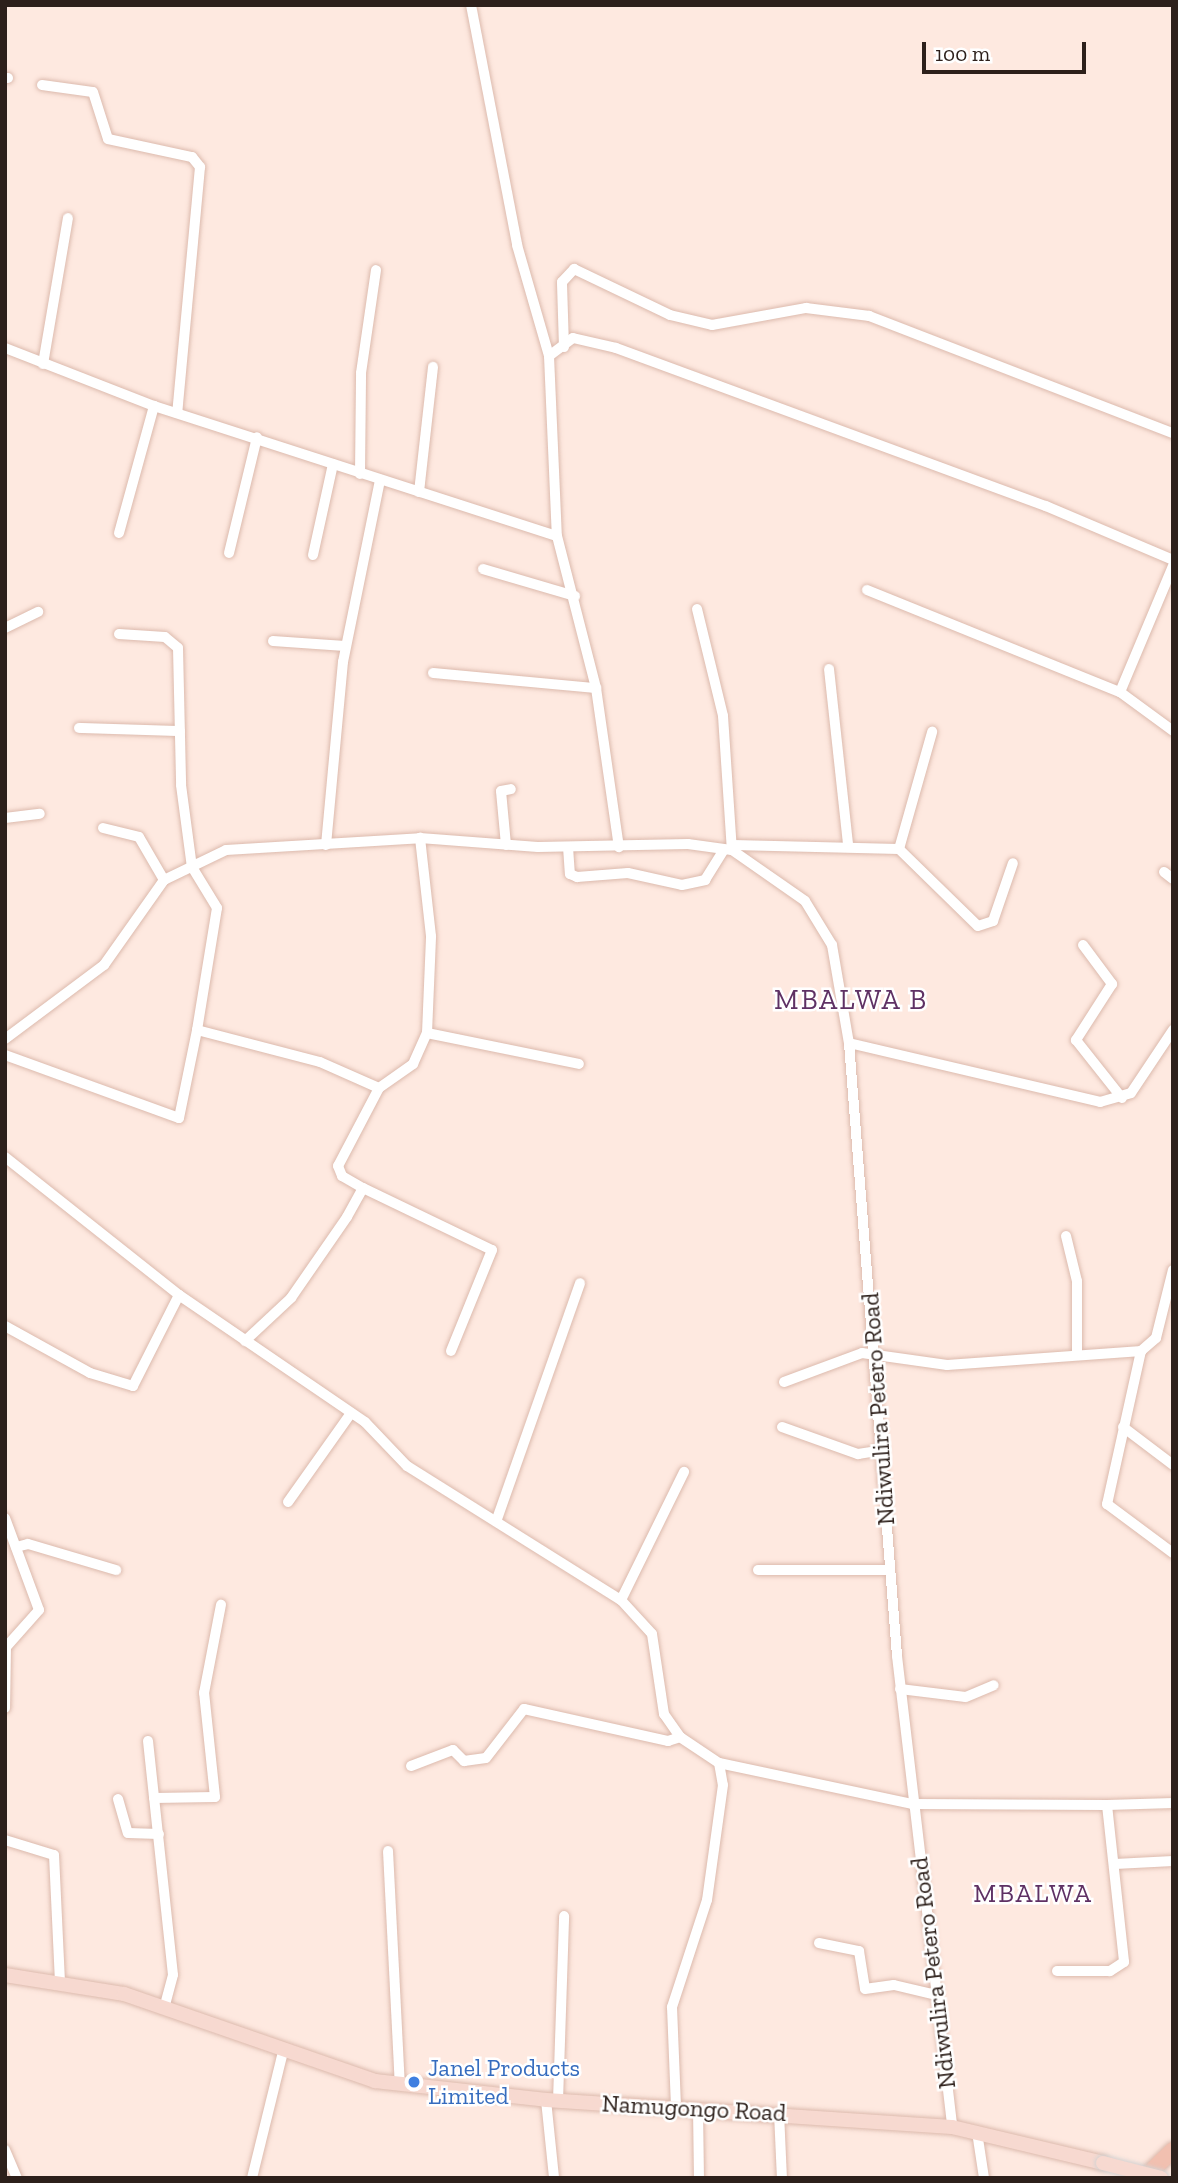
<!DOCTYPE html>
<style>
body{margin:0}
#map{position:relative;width:1178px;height:2183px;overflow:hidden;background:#fee9e0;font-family:"Zilla Slab",serif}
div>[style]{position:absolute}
.roads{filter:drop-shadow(0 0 2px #dcbaad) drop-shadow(0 0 2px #dcbaad)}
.minor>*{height:10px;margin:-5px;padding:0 5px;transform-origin:5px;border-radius:5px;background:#fff}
.major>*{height:14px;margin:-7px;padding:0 7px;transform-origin:7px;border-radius:7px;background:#f7d9d0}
.highway>*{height:16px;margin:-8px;padding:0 8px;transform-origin:8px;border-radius:8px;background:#f1c0b0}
.bridges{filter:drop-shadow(0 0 2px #d5d2d1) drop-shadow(0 0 2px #d5d2d1)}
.major-bridge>*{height:14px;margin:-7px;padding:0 7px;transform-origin:7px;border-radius:7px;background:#f7d9d0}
.dots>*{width:19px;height:19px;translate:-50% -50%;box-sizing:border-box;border:4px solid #fff;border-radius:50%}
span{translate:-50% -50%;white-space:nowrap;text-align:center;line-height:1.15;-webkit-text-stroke:5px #fff;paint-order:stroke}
.street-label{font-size:24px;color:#2d201b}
.shop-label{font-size:24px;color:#366cbe}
.left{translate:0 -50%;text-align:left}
.neighbourhood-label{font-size:26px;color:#5f3164;letter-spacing:2px}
.quarter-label{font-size:28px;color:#5f3164;letter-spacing:2px}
.frame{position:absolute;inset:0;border:7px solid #2d201b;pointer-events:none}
.scale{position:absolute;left:922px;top:42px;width:164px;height:32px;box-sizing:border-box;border:4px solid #2d201b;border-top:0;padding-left:9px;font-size:21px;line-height:24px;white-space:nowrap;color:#2d201b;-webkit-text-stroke:5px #fff;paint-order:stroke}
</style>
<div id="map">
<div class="roads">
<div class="minor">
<i style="left:471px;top:5px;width:244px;rotate:79.1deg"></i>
<i style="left:517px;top:245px;width:116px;rotate:73.9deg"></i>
<i style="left:549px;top:356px;width:180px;rotate:87.5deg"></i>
<i style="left:557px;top:536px;width:157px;rotate:75.6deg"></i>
<i style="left:596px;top:688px;width:161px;rotate:81.8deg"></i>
<i style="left:5px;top:78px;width:3px"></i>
<i style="left:42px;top:85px;width:51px;rotate:7.8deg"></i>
<i style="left:93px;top:92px;width:49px;rotate:72.3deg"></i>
<i style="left:108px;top:139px;width:86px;rotate:12.1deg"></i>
<i style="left:192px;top:157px;width:13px;rotate:51deg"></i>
<i style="left:200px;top:167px;width:247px;rotate:95.3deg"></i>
<i style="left:564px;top:347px;width:65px;rotate:-91.8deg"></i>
<i style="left:562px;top:282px;width:18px;rotate:-47deg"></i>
<i style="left:574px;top:269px;width:106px;rotate:25.6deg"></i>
<i style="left:670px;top:315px;width:43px;rotate:13.4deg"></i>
<i style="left:712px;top:325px;width:96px;rotate:-10.3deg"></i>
<i style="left:806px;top:308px;width:64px;rotate:7.2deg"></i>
<i style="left:869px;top:316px;width:326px;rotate:21.1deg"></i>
<i style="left:5px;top:348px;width:160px;rotate:21.3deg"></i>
<i style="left:154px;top:406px;width:423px;rotate:17.9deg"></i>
<i style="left:549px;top:356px;width:30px;rotate:-37deg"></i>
<i style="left:573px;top:338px;width:44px;rotate:13.1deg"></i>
<i style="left:616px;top:348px;width:458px;rotate:20.2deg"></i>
<i style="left:1046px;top:506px;width:138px;rotate:23deg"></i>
<i style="left:43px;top:364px;width:148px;rotate:-80.3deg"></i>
<i style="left:360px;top:474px;width:101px;rotate:-89.4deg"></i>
<i style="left:361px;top:373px;width:104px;rotate:-81.7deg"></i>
<i style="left:419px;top:492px;width:126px;rotate:-83.6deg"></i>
<i style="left:119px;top:533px;width:132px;rotate:-74.6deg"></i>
<i style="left:229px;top:553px;width:119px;rotate:-76.4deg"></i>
<i style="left:313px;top:555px;width:93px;rotate:-77.6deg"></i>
<i style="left:483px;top:569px;width:96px;rotate:16.4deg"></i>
<i style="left:867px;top:590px;width:273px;rotate:22deg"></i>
<i style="left:1120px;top:692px;width:66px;rotate:36.3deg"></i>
<i style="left:697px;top:609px;width:110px;rotate:76.3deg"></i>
<i style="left:723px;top:716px;width:134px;rotate:86.2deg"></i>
<i style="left:5px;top:628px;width:37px;rotate:-26deg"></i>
<i style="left:119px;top:634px;width:46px;rotate:3.7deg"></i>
<i style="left:165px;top:637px;width:17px;rotate:40deg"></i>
<i style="left:178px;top:648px;width:137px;rotate:88.7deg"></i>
<i style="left:181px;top:785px;width:83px;rotate:82.4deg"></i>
<i style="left:192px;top:867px;width:48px;rotate:58.6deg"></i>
<i style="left:217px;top:908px;width:124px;rotate:99.3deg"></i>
<i style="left:197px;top:1030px;width:127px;rotate:14.6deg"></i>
<i style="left:320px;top:1062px;width:64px;rotate:23.8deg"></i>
<i style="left:379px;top:1088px;width:88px;rotate:117.7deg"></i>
<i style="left:338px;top:1166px;width:11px;rotate:68deg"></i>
<i style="left:342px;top:1176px;width:24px;rotate:30deg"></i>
<i style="left:363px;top:1188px;width:33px;rotate:119deg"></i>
<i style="left:347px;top:1217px;width:98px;rotate:124.7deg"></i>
<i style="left:291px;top:1298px;width:63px;rotate:136.9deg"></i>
<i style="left:273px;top:641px;width:72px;rotate:4deg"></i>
<i style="left:829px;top:669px;width:177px;rotate:83.8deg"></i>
<i style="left:433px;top:673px;width:164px;rotate:5.3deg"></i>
<i style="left:1120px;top:692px;width:137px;rotate:-67.2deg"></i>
<i style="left:79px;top:728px;width:101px;rotate:1.7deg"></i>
<i style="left:5px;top:818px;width:35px;rotate:-7deg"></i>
<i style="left:103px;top:828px;width:37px;rotate:14deg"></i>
<i style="left:139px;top:837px;width:50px;rotate:59.8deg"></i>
<i style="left:326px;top:845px;width:184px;rotate:-84.7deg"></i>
<i style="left:343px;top:662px;width:186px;rotate:-78.5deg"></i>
<i style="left:506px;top:845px;width:54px;rotate:-95.3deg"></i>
<i style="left:501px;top:791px;width:10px;rotate:-11deg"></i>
<i style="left:733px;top:845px;width:166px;rotate:1.4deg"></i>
<i style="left:899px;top:849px;width:110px;rotate:44.3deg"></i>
<i style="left:978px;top:926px;width:16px;rotate:-18deg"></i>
<i style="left:993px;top:921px;width:61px;rotate:-71deg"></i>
<i style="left:568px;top:847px;width:27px;rotate:86deg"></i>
<i style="left:570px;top:874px;width:8px;rotate:23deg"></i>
<i style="left:577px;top:877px;width:51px;rotate:-4.5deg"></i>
<i style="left:628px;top:873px;width:55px;rotate:12.5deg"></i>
<i style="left:682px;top:885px;width:24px;rotate:-12deg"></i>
<i style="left:705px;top:880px;width:36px;rotate:-58deg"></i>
<i style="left:899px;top:849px;width:122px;rotate:-74.2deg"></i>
<i style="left:1164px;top:872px;width:11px;rotate:38deg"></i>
<i style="left:1083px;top:945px;width:49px;rotate:53.4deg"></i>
<i style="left:1112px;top:984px;width:67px;rotate:122.7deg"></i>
<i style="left:1076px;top:1040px;width:74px;rotate:51.6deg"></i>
<i style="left:427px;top:1033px;width:155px;rotate:11.5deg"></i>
<i style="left:5px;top:1039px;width:124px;rotate:-36.8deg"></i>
<i style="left:104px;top:965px;width:104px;rotate:-54.8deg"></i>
<i style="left:164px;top:880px;width:69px;rotate:-25.8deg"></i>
<i style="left:226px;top:850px;width:194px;rotate:-3.5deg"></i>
<i style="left:420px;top:838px;width:118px;rotate:4.4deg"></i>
<i style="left:538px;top:847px;width:150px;rotate:-1.1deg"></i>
<i style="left:688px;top:844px;width:44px;rotate:7.8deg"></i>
<i style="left:732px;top:850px;width:89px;rotate:34.9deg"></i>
<i style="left:805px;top:901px;width:52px;rotate:58.5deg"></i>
<i style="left:832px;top:945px;width:99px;rotate:80.2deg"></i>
<i style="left:849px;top:1043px;width:615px;rotate:85.52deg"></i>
<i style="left:897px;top:1656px;width:474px;rotate:83.3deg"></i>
<i style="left:849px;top:1043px;width:258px;rotate:13.2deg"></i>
<i style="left:1100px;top:1102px;width:32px;rotate:-16deg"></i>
<i style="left:1131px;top:1093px;width:76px;rotate:-56.3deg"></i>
<i style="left:5px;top:1055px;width:185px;rotate:19.9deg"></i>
<i style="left:179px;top:1118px;width:90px;rotate:-78.4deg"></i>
<i style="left:379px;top:1088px;width:42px;rotate:-35.2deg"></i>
<i style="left:413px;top:1064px;width:34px;rotate:-66deg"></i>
<i style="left:427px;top:1033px;width:97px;rotate:-87.6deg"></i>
<i style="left:431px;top:936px;width:99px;rotate:-96.4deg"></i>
<i style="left:5px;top:1157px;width:222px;rotate:38.4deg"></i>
<i style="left:179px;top:1295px;width:225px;rotate:34.3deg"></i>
<i style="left:365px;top:1422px;width:61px;rotate:46.3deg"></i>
<i style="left:407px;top:1466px;width:252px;rotate:32.1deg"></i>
<i style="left:621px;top:1600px;width:46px;rotate:47.6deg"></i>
<i style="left:652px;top:1634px;width:81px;rotate:81.5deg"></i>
<i style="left:664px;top:1714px;width:28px;rotate:55deg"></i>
<i style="left:680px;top:1737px;width:47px;rotate:33.7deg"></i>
<i style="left:719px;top:1763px;width:22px;rotate:80deg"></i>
<i style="left:723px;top:1785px;width:116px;rotate:97.9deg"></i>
<i style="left:707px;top:1900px;width:113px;rotate:108.1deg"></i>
<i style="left:672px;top:2007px;width:100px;rotate:87.7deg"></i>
<i style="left:363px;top:1188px;width:143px;rotate:25.7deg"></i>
<i style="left:492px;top:1250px;width:109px;rotate:112.1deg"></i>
<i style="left:1066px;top:1236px;width:46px;rotate:76.3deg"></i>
<i style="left:1077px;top:1281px;width:70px;rotate:90deg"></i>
<i style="left:5px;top:1326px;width:97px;rotate:28.9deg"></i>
<i style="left:90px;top:1373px;width:45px;rotate:16.8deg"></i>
<i style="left:133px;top:1386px;width:102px;rotate:-63.2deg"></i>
<i style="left:1141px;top:1351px;width:157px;rotate:102.5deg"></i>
<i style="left:1107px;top:1504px;width:82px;rotate:36.6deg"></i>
<i style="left:784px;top:1382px;width:83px;rotate:-20.4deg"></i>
<i style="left:862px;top:1353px;width:86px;rotate:8deg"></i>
<i style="left:947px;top:1365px;width:195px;rotate:-4.1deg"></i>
<i style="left:1141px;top:1351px;width:20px;rotate:-41deg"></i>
<i style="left:1156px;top:1338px;width:70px;rotate:-76deg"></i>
<i style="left:782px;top:1427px;width:81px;rotate:19.6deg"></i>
<i style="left:858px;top:1454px;width:25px;rotate:-9deg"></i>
<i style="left:1123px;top:1427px;width:63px;rotate:37.2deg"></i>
<i style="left:288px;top:1502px;width:109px;rotate:-54.7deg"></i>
<i style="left:5px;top:1518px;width:98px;rotate:69.7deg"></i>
<i style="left:39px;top:1610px;width:50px;rotate:131.7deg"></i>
<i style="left:6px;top:1647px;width:61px;rotate:90.9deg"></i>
<i style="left:497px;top:1519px;width:250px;rotate:-70.6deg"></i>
<i style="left:16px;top:1547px;width:12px;rotate:-14deg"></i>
<i style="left:28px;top:1544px;width:92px;rotate:16.5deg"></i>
<i style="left:758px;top:1570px;width:131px"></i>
<i style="left:621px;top:1600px;width:143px;rotate:-63.8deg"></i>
<i style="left:900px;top:1689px;width:66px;rotate:6.9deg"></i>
<i style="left:966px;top:1697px;width:30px;rotate:-23deg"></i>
<i style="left:148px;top:1741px;width:235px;rotate:83.9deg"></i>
<i style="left:173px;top:1975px;width:35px;rotate:105deg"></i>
<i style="left:719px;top:1763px;width:197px;rotate:12deg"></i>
<i style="left:912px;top:1804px;width:195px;rotate:0.3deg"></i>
<i style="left:1107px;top:1805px;width:158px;rotate:83.8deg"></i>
<i style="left:1124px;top:1962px;width:17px;rotate:147deg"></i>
<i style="left:1110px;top:1971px;width:53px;rotate:180deg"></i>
<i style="left:411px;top:1766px;width:45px;rotate:-20.9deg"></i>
<i style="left:453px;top:1750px;width:16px;rotate:45deg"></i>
<i style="left:464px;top:1761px;width:22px;rotate:-8deg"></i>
<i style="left:486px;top:1758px;width:62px;rotate:-52.2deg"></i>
<i style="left:524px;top:1709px;width:148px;rotate:12.5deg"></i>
<i style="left:668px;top:1741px;width:13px;rotate:-18deg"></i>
<i style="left:154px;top:1798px;width:61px;rotate:-0.9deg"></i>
<i style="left:215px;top:1797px;width:105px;rotate:-96deg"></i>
<i style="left:204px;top:1693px;width:90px;rotate:-79.1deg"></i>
<i style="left:118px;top:1799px;width:35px;rotate:74deg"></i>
<i style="left:128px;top:1833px;width:31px;rotate:2deg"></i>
<i style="left:1107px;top:1805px;width:66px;rotate:-1.7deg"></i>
<i style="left:5px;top:1840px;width:51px;rotate:17deg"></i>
<i style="left:54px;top:1855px;width:126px;rotate:87.3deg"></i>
<i style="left:388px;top:1851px;width:234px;rotate:87.1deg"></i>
<i style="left:1115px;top:1864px;width:58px;rotate:-3deg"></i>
<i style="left:819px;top:1943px;width:41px;rotate:11.3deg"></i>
<i style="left:859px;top:1951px;width:38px;rotate:81deg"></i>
<i style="left:865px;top:1989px;width:29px;rotate:-8deg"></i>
<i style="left:894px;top:1985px;width:43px;rotate:13.4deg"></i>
<i style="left:546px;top:2100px;width:78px;rotate:84.1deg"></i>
<i style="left:558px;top:2101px;width:185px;rotate:-88.1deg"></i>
<i style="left:698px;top:2108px;width:70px;rotate:89.2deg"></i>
<i style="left:779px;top:2113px;width:65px;rotate:87.4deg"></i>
<i style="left:977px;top:2132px;width:47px;rotate:81.3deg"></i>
<i style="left:5px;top:2150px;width:30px;rotate:67deg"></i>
<i style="left:252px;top:2178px;width:130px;rotate:-76.2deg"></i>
</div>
<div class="major">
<i style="left:5px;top:1975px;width:121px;rotate:9.1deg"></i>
<i style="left:124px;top:1994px;width:266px;rotate:19.1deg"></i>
<i style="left:375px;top:2081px;width:172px;rotate:6.3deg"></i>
<i style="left:546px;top:2100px;width:407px;rotate:3.8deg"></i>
<i style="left:952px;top:2127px;width:155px;rotate:13.4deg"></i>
</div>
<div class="highway">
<i style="left:1144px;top:2178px;width:40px;rotate:-44deg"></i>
</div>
</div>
<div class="bridges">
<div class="major-bridge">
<i style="left:1103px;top:2163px;width:60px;rotate:14.5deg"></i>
</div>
</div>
<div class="dots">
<i style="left:414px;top:2082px;background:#3f7fe0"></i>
</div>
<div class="street-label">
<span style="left:878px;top:1409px;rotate:-94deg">Ndiwulira Petero Road</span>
<span style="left:933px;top:1973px;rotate:-97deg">Ndiwulira Petero Road</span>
<span style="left:694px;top:2108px;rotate:3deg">Namugongo Road</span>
</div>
<div class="shop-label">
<span class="left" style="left:428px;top:2082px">Janel Products<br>Limited</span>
</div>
<div class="neighbourhood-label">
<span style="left:1033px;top:1894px">MBALWA</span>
</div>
<div class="quarter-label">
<span style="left:851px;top:1000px">MBALWA B</span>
</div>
<div class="frame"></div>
<div class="scale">100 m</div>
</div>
